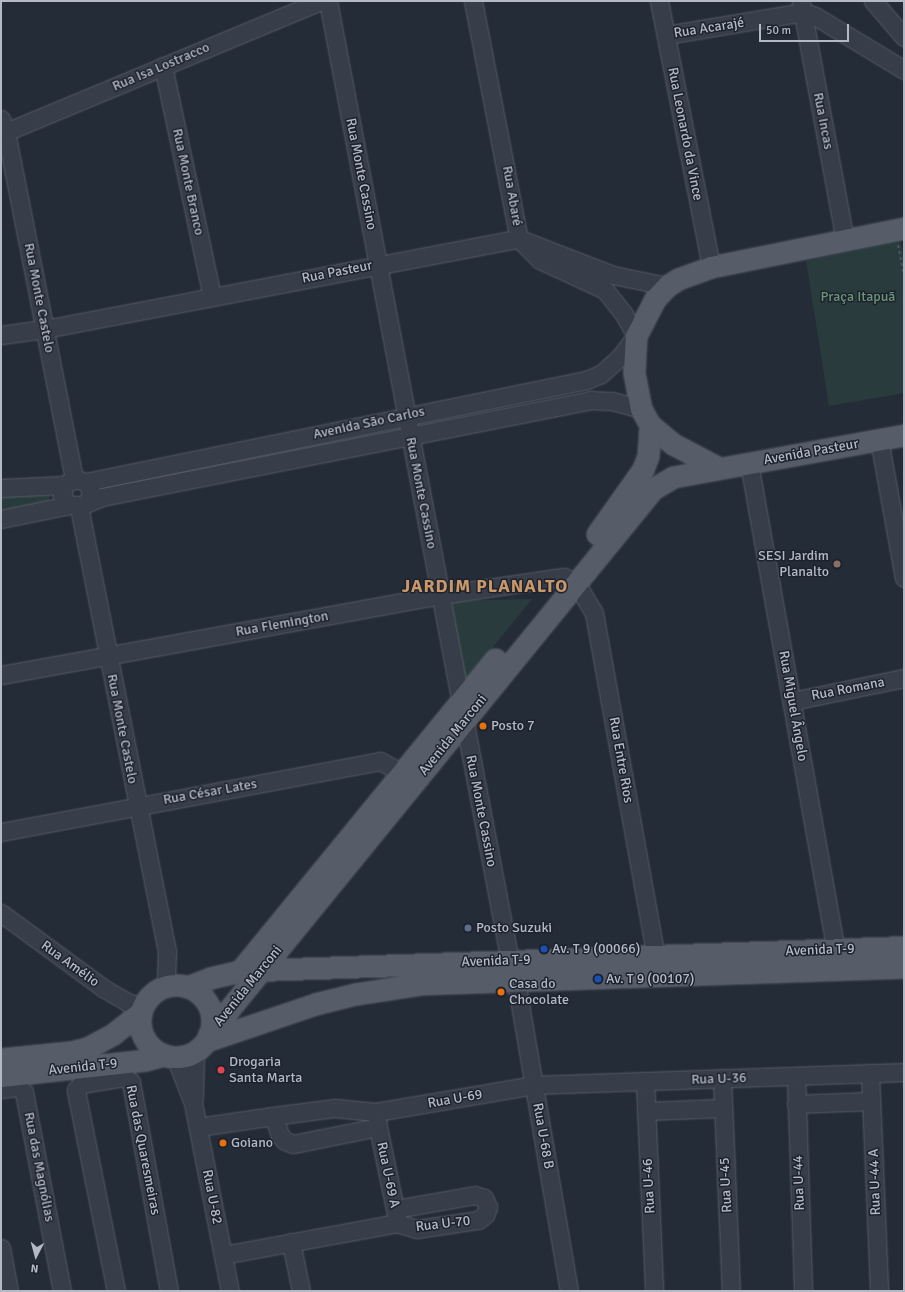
<!DOCTYPE html>
<meta charset="utf-8">
<style>
body{margin:0}
#map{position:relative;width:905px;height:1292px;overflow:hidden;background:#242c38;font-family:Signika,sans-serif}
div>[style]{position:absolute}
.green>*{inset:0;background:#293b3c}
.path>*{height:2px;margin-top:-1px;transform-origin:0;background:repeating-linear-gradient(90deg,#465659 0 3px,transparent 0 6px)}
.roads{filter:drop-shadow(0 0 1px #565c67) drop-shadow(0 0 1px #565c67)}
.minor>*{height:17px;margin:-8.5px;padding:0 8.5px;transform-origin:8.5px;border-radius:8.5px;background:#383e49}
.major>*{height:21px;margin:-10.5px;padding:0 10.5px;transform-origin:10.5px;border-radius:10.5px;background:#565d69}
.major>.ring{margin:-10.5px;padding:0;box-sizing:content-box;background:none;border:21px solid #565d69;border-radius:50%}
.dots>*{width:11px;height:11px;translate:-50% -50%;box-sizing:border-box;border:2px solid #1d232e;border-radius:50%}
span{translate:-50% -50%;white-space:nowrap;text-align:center;line-height:1.15;-webkit-text-stroke:3px #1d232e;paint-order:stroke}
.street-label{font-size:14px;color:#b3b9c5}
.park-label{font-size:14px;color:#6c9477}
.poi-label{font-size:14px;color:#b3b9c5}
.right{translate:-100% -50%;text-align:right}
.left{translate:0 -50%;text-align:left}
.district-label{font-size:18px;color:#ca9769;font-weight:700;letter-spacing:1px}
.frame{position:absolute;inset:0;border:2px solid #b3b9c5;pointer-events:none}
.north{position:absolute;left:16px;top:1236px;width:40px;height:40px;-webkit-text-stroke:3px #1d232e;paint-order:stroke;rotate:186deg;font-size:11px;font-weight:700;line-height:16px;text-align:center;color:#b3b9c5}
.north::after{content:'';display:block;margin:auto;width:14px;height:18px;background:#b3b9c5;clip-path:polygon(50% 0,100% 100%,50% 72%,0 100%)}
.scale{position:absolute;left:759px;top:24px;width:90px;height:18px;box-sizing:border-box;border:2px solid #b3b9c5;border-top:0;padding-left:5px;font-size:12px;line-height:14px;white-space:nowrap;color:#b3b9c5;-webkit-text-stroke:3px #1d232e;paint-order:stroke}
</style>
<div id="map">
<div class="green">
<i style="clip-path:polygon(900px 241px,904px 258px,904px 393px,829px 406px,806px 261px)"></i>
<i style="clip-path:polygon(1px 492px,45px 492px,50px 496px,48px 503px,1px 512px)"></i>
<i style="clip-path:polygon(532px 599px,462px 685px,449px 601px)"></i>
</div>
<div class="path">
<i style="left:898px;top:245px;width:33px;rotate:79deg"></i>
</div>
<div class="roads">
<div class="minor">
<i style="left:328px;top:1px;width:977px;rotate:79.27deg"></i>
<i style="left:473px;top:1px;width:242px;rotate:79.1deg"></i>
<i style="left:659px;top:1px;width:271px;rotate:78.9deg"></i>
<i style="left:873px;top:1px;width:48px;rotate:49.3deg"></i>
<i style="left:801px;top:3px;width:242px;rotate:79.5deg"></i>
<i style="left:666px;top:35px;width:139px;rotate:-9.5deg"></i>
<i style="left:803px;top:12px;width:13px;rotate:18deg"></i>
<i style="left:815px;top:16px;width:104px;rotate:31.2deg"></i>
<i style="left:163px;top:66px;width:236px;rotate:78deg"></i>
<i style="left:1px;top:119px;width:14px;rotate:69deg"></i>
<i style="left:6px;top:132px;width:354px;rotate:78.9deg"></i>
<i style="left:1px;top:134px;width:347px;rotate:-22.6deg"></i>
<i style="left:525px;top:241px;width:94px;rotate:21.1deg"></i>
<i style="left:613px;top:275px;width:55px;rotate:11.5deg"></i>
<i style="left:1px;top:335px;width:44px;rotate:-7.8deg"></i>
<i style="left:45px;top:329px;width:482px;rotate:-10.8deg"></i>
<i style="left:879px;top:439px;width:141px;rotate:79.8deg"></i>
<i style="left:749px;top:463px;width:495px;rotate:79.9deg"></i>
<i style="left:86px;top:482px;width:510px;rotate:-11.53deg"></i>
<i style="left:586px;top:380px;width:16px;rotate:-22deg"></i>
<i style="left:601px;top:374px;width:25px;rotate:-42deg"></i>
<i style="left:620px;top:357px;width:26px;rotate:-53deg"></i>
<i style="left:636px;top:336px;width:26px;rotate:-119deg"></i>
<i style="left:623px;top:313px;width:29px;rotate:-128deg"></i>
<i style="left:605px;top:290px;width:72px;rotate:-155.2deg"></i>
<i style="left:540px;top:260px;width:30px;rotate:-135deg"></i>
<i style="left:1px;top:488px;width:63px;rotate:-2.7deg"></i>
<i style="left:87px;top:503px;width:16px;rotate:-22deg"></i>
<i style="left:102px;top:497px;width:498px;rotate:-11.2deg"></i>
<i style="left:590px;top:400px;width:22px;rotate:3deg"></i>
<i style="left:612px;top:401px;width:30px;rotate:15deg"></i>
<i style="left:79px;top:507px;width:453px;rotate:78.8deg"></i>
<i style="left:167px;top:951px;width:35px;rotate:92deg"></i>
<i style="left:1px;top:519px;width:69px;rotate:-11.6deg"></i>
<i style="left:69px;top:505px;width:15px"></i>
<i style="left:84px;top:505px;width:11px;rotate:-52deg"></i>
<i style="left:91px;top:496px;width:8px;rotate:-97deg"></i>
<i style="left:90px;top:488px;width:7px;rotate:-124deg"></i>
<i style="left:86px;top:482px;width:12px;rotate:-166deg"></i>
<i style="left:74px;top:479px;width:12px;rotate:149deg"></i>
<i style="left:64px;top:485px;width:11px;rotate:100deg"></i>
<i style="left:62px;top:496px;width:11px;rotate:52deg"></i>
<i style="left:1px;top:675px;width:446px;rotate:-10.3deg"></i>
<i style="left:440px;top:595px;width:125px;rotate:-8.3deg"></i>
<i style="left:564px;top:577px;width:13px;rotate:27deg"></i>
<i style="left:576px;top:583px;width:35px;rotate:59deg"></i>
<i style="left:594px;top:613px;width:349px;rotate:79.8deg"></i>
<i style="left:792px;top:701px;width:114px;rotate:-11.6deg"></i>
<i style="left:1px;top:832px;width:386px;rotate:-10.6deg"></i>
<i style="left:380px;top:761px;width:36px;rotate:28deg"></i>
<i style="left:1px;top:913px;width:127px;rotate:36.3deg"></i>
<i style="left:103px;top:988px;width:28px;rotate:30deg"></i>
<i style="left:127px;top:1002px;width:16px;rotate:22deg"></i>
<i style="left:516px;top:981px;width:314px;rotate:80.3deg"></i>
<i style="left:175px;top:1057px;width:49px;rotate:68.6deg"></i>
<i style="left:193px;top:1103px;width:192px;rotate:78.9deg"></i>
<i style="left:870px;top:1073px;width:218px;rotate:87.6deg"></i>
<i style="left:796px;top:1076px;width:215px;rotate:88.1deg"></i>
<i style="left:722px;top:1078px;width:213px;rotate:87.6deg"></i>
<i style="left:645px;top:1081px;width:210px;rotate:87.5deg"></i>
<i style="left:1px;top:1089px;width:17px;rotate:-7deg"></i>
<i style="left:18px;top:1087px;width:8px;rotate:40deg"></i>
<i style="left:24px;top:1092px;width:203px;rotate:79.2deg"></i>
<i style="left:194px;top:1097px;width:46px;rotate:-88.8deg"></i>
<i style="left:796px;top:1104px;width:75px;rotate:-2.3deg"></i>
<i style="left:335px;top:1108px;width:41px;rotate:5.6deg"></i>
<i style="left:376px;top:1112px;width:15px;rotate:82deg"></i>
<i style="left:378px;top:1127px;width:87px;rotate:168.7deg"></i>
<i style="left:293px;top:1144px;width:9px;rotate:-159deg"></i>
<i style="left:285px;top:1141px;width:8px;rotate:-130deg"></i>
<i style="left:280px;top:1135px;width:20px;rotate:-110deg"></i>
<i style="left:273px;top:1116px;width:63px;rotate:-7.4deg"></i>
<i style="left:646px;top:1111px;width:77px;rotate:-2.2deg"></i>
<i style="left:376px;top:1112px;width:160px;rotate:-9.7deg"></i>
<i style="left:534px;top:1085px;width:370px;rotate:-2deg"></i>
<i style="left:198px;top:1127px;width:76px;rotate:-8.3deg"></i>
<i style="left:378px;top:1127px;width:94px;rotate:78.3deg"></i>
<i style="left:291px;top:1242px;width:50px;rotate:78.5deg"></i>
<i style="left:1px;top:1248px;width:44px;rotate:79.5deg"></i>
<i style="left:223px;top:1255px;width:177px;rotate:-10.4deg"></i>
<i style="left:397px;top:1223px;width:21px;rotate:17deg"></i>
<i style="left:417px;top:1229px;width:62px;rotate:-8.4deg"></i>
<i style="left:478px;top:1220px;width:9px;rotate:-36deg"></i>
<i style="left:485px;top:1215px;width:9px;rotate:-69deg"></i>
<i style="left:488px;top:1207px;width:10px;rotate:-114deg"></i>
<i style="left:484px;top:1198px;width:9px;rotate:-162deg"></i>
<i style="left:475px;top:1195px;width:80px;rotate:170deg"></i>
<i style="left:116px;top:1291px;width:205px;rotate:-101.3deg"></i>
<i style="left:76px;top:1090px;width:8px;rotate:-50deg"></i>
<i style="left:81px;top:1084px;width:45px;rotate:-9deg"></i>
<i style="left:125px;top:1077px;width:8px;rotate:40deg"></i>
<i style="left:131px;top:1082px;width:212px;rotate:79.7deg"></i>
</div>
<div class="major">
<i style="left:717px;top:467px;width:50px;rotate:-152.4deg"></i>
<i style="left:673px;top:444px;width:30px;rotate:-140deg"></i>
<i style="left:650px;top:425px;width:18px;rotate:-119deg"></i>
<i style="left:641px;top:409px;width:38px;rotate:-101deg"></i>
<i style="left:634px;top:372px;width:36px;rotate:-87deg"></i>
<i style="left:636px;top:336px;width:42px;rotate:-62.8deg"></i>
<i style="left:655px;top:299px;width:18px;rotate:-47deg"></i>
<i style="left:667px;top:286px;width:13px;rotate:-32deg"></i>
<i style="left:678px;top:279px;width:35px;rotate:-20deg"></i>
<i style="left:711px;top:267px;width:197px;rotate:-11.4deg"></i>
<i style="left:597px;top:534px;width:80px;rotate:-54.7deg"></i>
<i style="left:643px;top:469px;width:14px;rotate:-69deg"></i>
<i style="left:648px;top:456px;width:31px;rotate:-86deg"></i>
<i style="left:240px;top:971px;width:403px;rotate:-50.7deg"></i>
<i class="ring" style="left:140px;top:985px;width:51px;height:51px"></i>
<i style="left:187px;top:987px;width:25px;rotate:-21deg"></i>
<i style="left:210px;top:978px;width:31px;rotate:-13deg"></i>
<i style="left:240px;top:971px;width:21px;rotate:-3deg"></i>
<i style="left:261px;top:970px;width:643px;rotate:-2.05deg"></i>
<i style="left:209px;top:1034px;width:703px;rotate:-50.83deg"></i>
<i style="left:653px;top:489px;width:23px;rotate:-31deg"></i>
<i style="left:673px;top:477px;width:235px;rotate:-10.3deg"></i>
<i style="left:206px;top:1041px;width:115px;rotate:-18.7deg"></i>
<i style="left:315px;top:1004px;width:41px;rotate:-14deg"></i>
<i style="left:355px;top:994px;width:66px;rotate:-8.7deg"></i>
<i style="left:420px;top:984px;width:484px;rotate:-2deg"></i>
<i style="left:1px;top:1059px;width:70px;rotate:-5.7deg"></i>
<i style="left:71px;top:1052px;width:16px;rotate:-14deg"></i>
<i style="left:87px;top:1048px;width:30px;rotate:-28deg"></i>
<i style="left:113px;top:1034px;width:36px;rotate:-38deg"></i>
<i style="left:1px;top:1076px;width:145px;rotate:-6.3deg"></i>
<i style="left:145px;top:1060px;width:20px;rotate:-15deg"></i>
</div>
</div>
<div class="dots">
<i style="left:837px;top:564px;background:#8d6e63"></i>
<i style="left:483px;top:726px;background:#e8710a"></i>
<i style="left:468px;top:928px;background:#5c6f8a"></i>
<i style="left:544px;top:949px;background:#1a4fb4"></i>
<i style="left:598px;top:979px;background:#1a4fb4"></i>
<i style="left:501px;top:992px;background:#e8710a"></i>
<i style="left:221px;top:1070px;background:#e0444e"></i>
<i style="left:223px;top:1143px;background:#e8710a"></i>
</div>
<div class="street-label">
<span style="left:709px;top:28px;rotate:-9deg">Rua Acarajé</span>
<span style="left:161px;top:67px;rotate:-23deg">Rua Isa Lostracco</span>
<span style="left:823px;top:121px;rotate:79deg">Rua Incas</span>
<span style="left:685px;top:134px;rotate:79deg">Rua Leonardo da Vince</span>
<span style="left:361px;top:174px;rotate:79deg">Rua Monte Cassino</span>
<span style="left:188px;top:182px;rotate:78deg">Rua Monte Branco</span>
<span style="left:512px;top:196px;rotate:80deg">Rua Abaré</span>
<span style="left:337px;top:272px;rotate:-11deg">Rua Pasteur</span>
<span style="left:39px;top:298px;rotate:79deg">Rua Monte Castelo</span>
<span style="left:369px;top:423px;rotate:-12deg">Avenida São Carlos</span>
<span style="left:811px;top:452px;rotate:-10deg">Avenida Pasteur</span>
<span style="left:421px;top:493px;rotate:79deg">Rua Monte Cassino</span>
<span style="left:282px;top:624px;rotate:-10deg">Rua Flemington</span>
<span style="left:848px;top:689px;rotate:-11deg">Rua Romana</span>
<span style="left:793px;top:706px;rotate:80deg">Rua Miguel Ângelo</span>
<span style="left:122px;top:729px;rotate:79deg">Rua Monte Castelo</span>
<span style="left:453px;top:735px;rotate:-51deg">Avenida Marconi</span>
<span style="left:621px;top:760px;rotate:80deg">Rua Entre Rios</span>
<span style="left:210px;top:792px;rotate:-10deg">Rua César Lates</span>
<span style="left:481px;top:811px;rotate:79deg">Rua Monte Cassino</span>
<span style="left:820px;top:950px;rotate:-2deg">Avenida T-9</span>
<span style="left:496px;top:961px;rotate:-2deg">Avenida T-9</span>
<span style="left:70px;top:964px;rotate:36deg">Rua Amélio</span>
<span style="left:248px;top:986px;rotate:-51deg">Avenida Marconi</span>
<span style="left:83px;top:1067px;rotate:-6deg">Avenida T-9</span>
<span style="left:719px;top:1079px;rotate:-2deg">Rua U-36</span>
<span style="left:455px;top:1099px;rotate:-10deg">Rua U-69</span>
<span style="left:543px;top:1136px;rotate:80deg">Rua U-68 B</span>
<span style="left:143px;top:1150px;rotate:79deg">Rua das Quaresmeiras</span>
<span style="left:39px;top:1167px;rotate:79deg">Rua das Magnólias</span>
<span style="left:388px;top:1175px;rotate:78deg">Rua U-69 A</span>
<span style="left:875px;top:1182px;rotate:-92deg">Rua U-44 A</span>
<span style="left:799px;top:1183px;rotate:-92deg">Rua U-44</span>
<span style="left:726px;top:1185px;rotate:-93deg">Rua U-45</span>
<span style="left:649px;top:1186px;rotate:-93deg">Rua U-46</span>
<span style="left:212px;top:1197px;rotate:79deg">Rua U-82</span>
<span style="left:443px;top:1224px;rotate:-7deg">Rua U-70</span>
</div>
<div class="park-label">
<span style="left:858px;top:297px">Praça Itapuã</span>
</div>
<div class="poi-label">
<span class="right" style="left:829px;top:564px">SESI Jardim<br>Planalto</span>
<span class="left" style="left:491px;top:726px">Posto 7</span>
<span class="left" style="left:476px;top:928px">Posto Suzuki</span>
<span class="left" style="left:552px;top:949px">Av. T 9 (00066)</span>
<span class="left" style="left:606px;top:979px">Av. T 9 (00107)</span>
<span class="left" style="left:509px;top:992px">Casa do<br>Chocolate</span>
<span class="left" style="left:229px;top:1070px">Drogaria<br>Santa Marta</span>
<span class="left" style="left:231px;top:1143px">Goiano</span>
</div>
<div class="district-label">
<span style="left:485px;top:586px">JARDIM PLANALTO</span>
</div>
<div class="frame"></div>
<div class="north">N</div>
<div class="scale">50 m</div>
</div>
